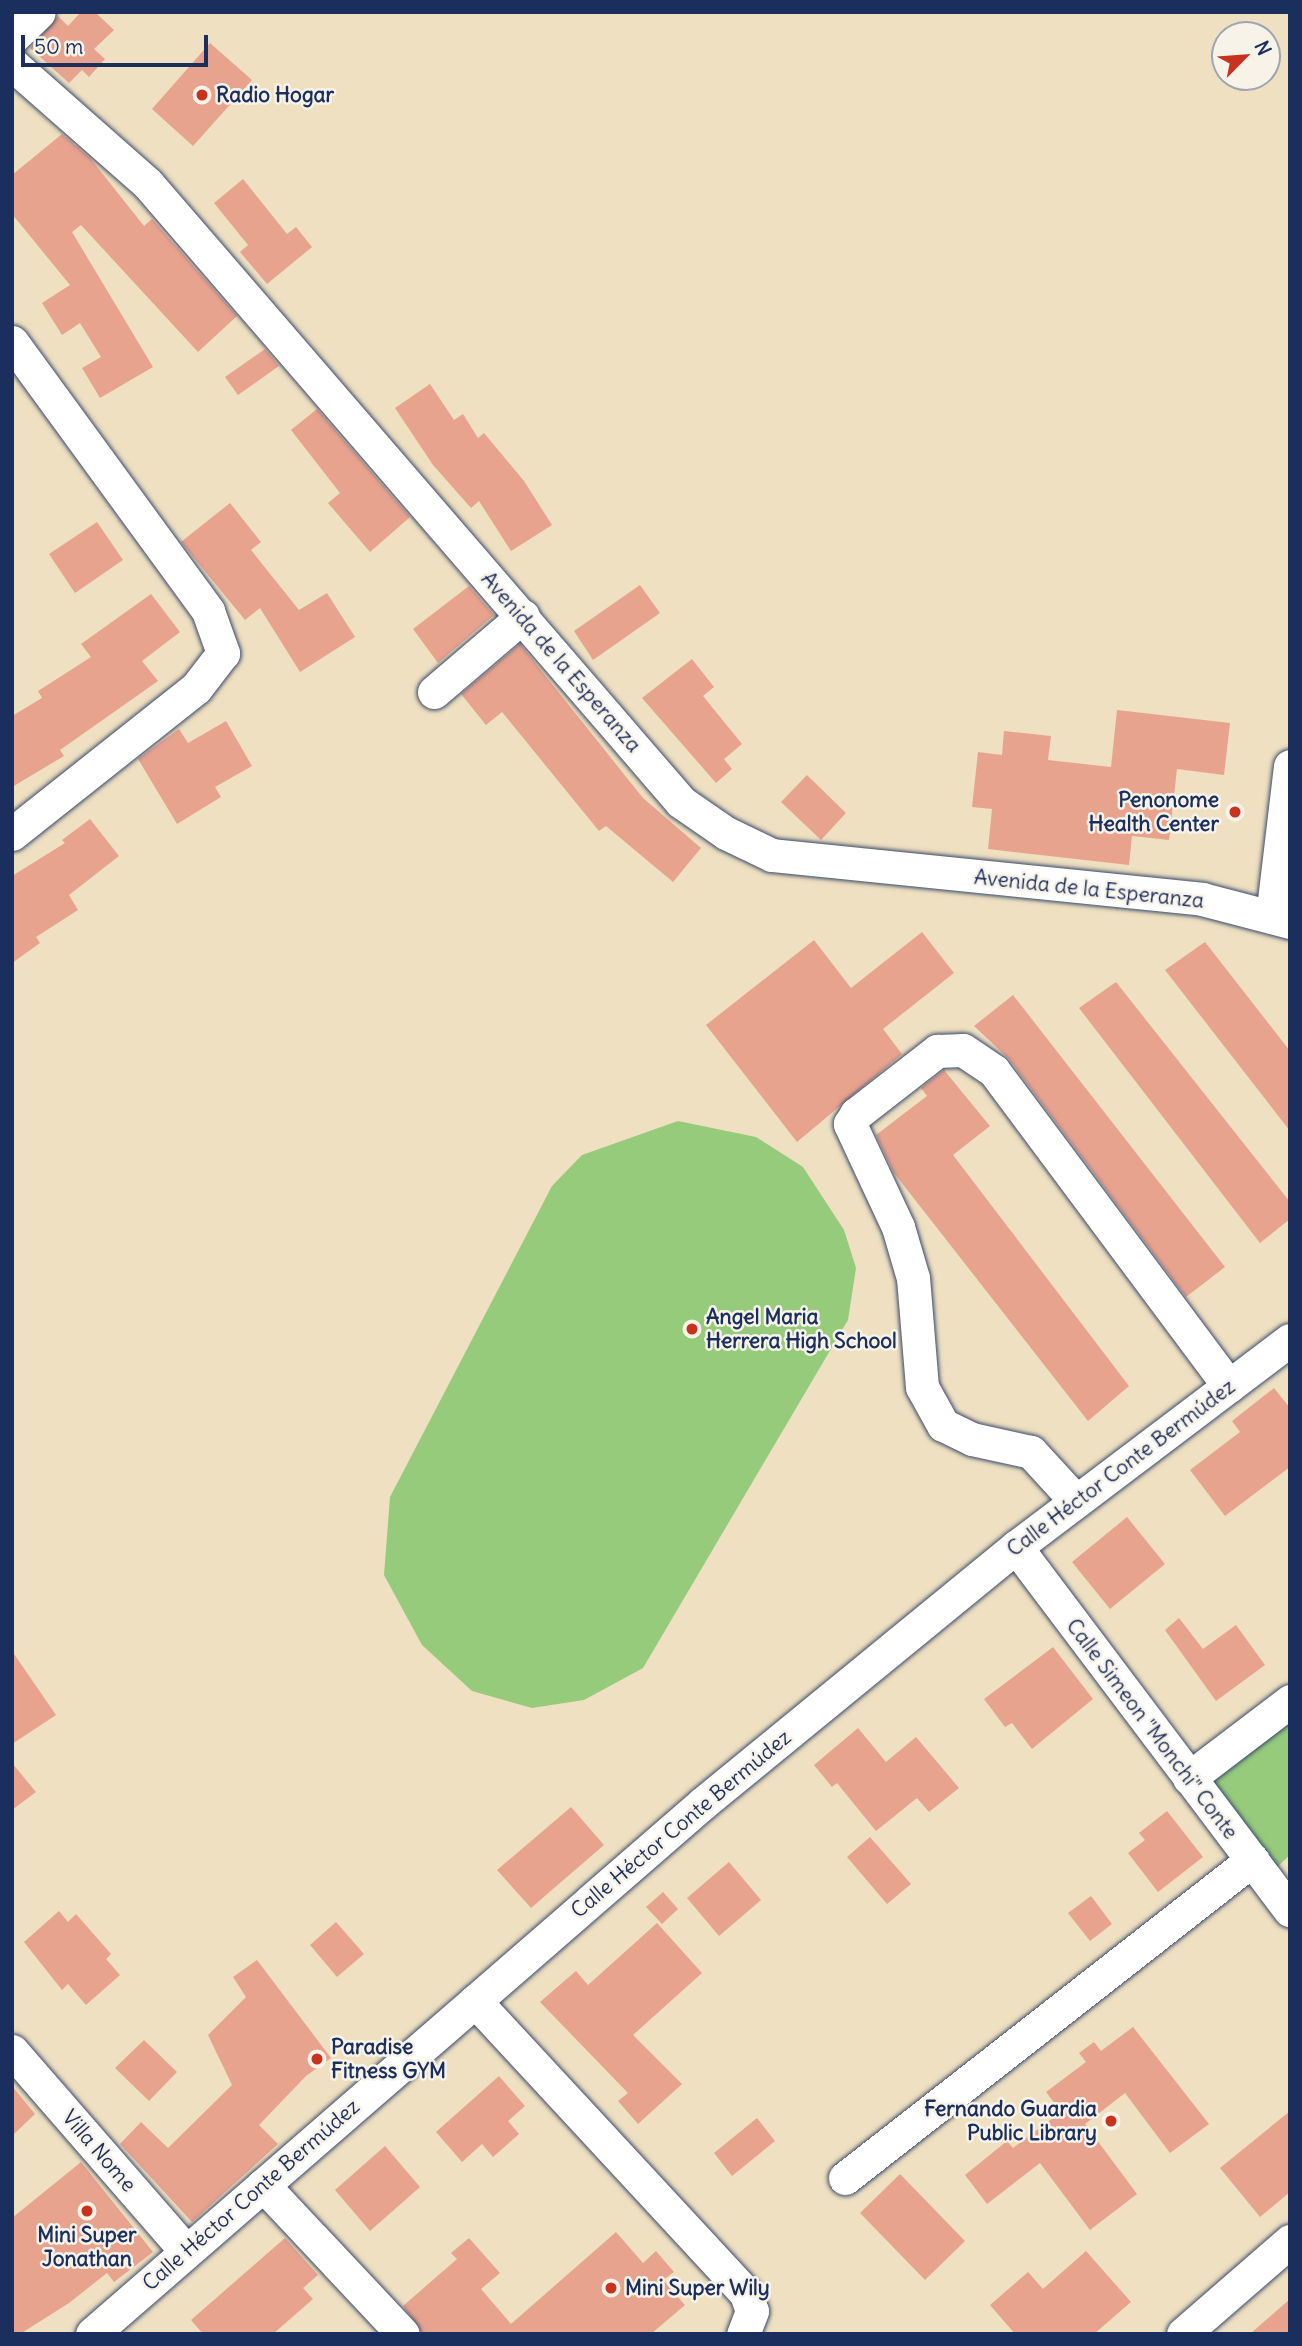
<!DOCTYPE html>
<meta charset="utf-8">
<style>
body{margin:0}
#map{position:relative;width:1302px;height:2346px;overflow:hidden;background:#eee0c0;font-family:Delius,sans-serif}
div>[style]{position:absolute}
.green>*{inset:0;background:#96cb7c}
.building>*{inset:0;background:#e8a38f}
.roads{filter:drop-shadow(0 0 2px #3b4a6d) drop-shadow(0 0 2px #3b4a6d)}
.minor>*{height:33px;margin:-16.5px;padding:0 16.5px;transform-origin:16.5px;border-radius:16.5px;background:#fff}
.dots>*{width:19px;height:19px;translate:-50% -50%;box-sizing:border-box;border:4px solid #f7f3e8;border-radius:50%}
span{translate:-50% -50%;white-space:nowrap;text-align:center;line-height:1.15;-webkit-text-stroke:5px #f7f3e8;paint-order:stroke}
.poi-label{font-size:21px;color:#1b2f5e;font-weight:700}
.left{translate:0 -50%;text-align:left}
.right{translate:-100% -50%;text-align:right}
.street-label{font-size:21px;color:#1b2f5e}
.frame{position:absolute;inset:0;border:14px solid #1b2f5e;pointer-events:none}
.north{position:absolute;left:1211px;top:21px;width:70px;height:70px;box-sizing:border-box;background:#f7f3e8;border:2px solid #9fa5b1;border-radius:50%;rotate:65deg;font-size:19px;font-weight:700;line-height:28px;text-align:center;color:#1b2f5e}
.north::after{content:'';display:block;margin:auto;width:24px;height:32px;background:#c8321e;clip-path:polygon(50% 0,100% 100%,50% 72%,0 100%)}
.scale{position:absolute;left:21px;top:35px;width:187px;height:32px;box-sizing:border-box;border:4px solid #1b2f5e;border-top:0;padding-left:9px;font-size:21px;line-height:24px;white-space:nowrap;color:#1b2f5e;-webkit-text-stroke:5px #f7f3e8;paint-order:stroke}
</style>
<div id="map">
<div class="green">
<i style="clip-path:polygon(678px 1121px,756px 1137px,803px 1167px,844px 1230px,856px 1268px,848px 1320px,643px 1668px,584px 1700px,532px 1708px,472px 1691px,422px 1645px,384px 1575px,390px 1497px,552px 1186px,582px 1155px)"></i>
<i style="clip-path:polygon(1290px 1713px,1290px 1855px,1277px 1867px,1207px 1775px)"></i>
</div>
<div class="building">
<i style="clip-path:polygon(81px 12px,95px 12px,114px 30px,94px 49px,105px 59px,89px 77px,82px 70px,69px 83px,30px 48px,58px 16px,68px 26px)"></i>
<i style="clip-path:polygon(210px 43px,252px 80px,193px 146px,152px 109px)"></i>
<i style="clip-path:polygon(62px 134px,90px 158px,144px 226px,152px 219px,237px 316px,198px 352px,81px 225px,72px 232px,153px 367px,100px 398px,82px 368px,101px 357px,80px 323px,62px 335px,42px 303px,70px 285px,12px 214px,12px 175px)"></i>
<i style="clip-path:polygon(243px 179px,287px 234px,296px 227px,312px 247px,267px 284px,240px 252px,248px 245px,214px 203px)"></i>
<i style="clip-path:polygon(265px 349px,279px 366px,238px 395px,225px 377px)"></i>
<i style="clip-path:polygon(430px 384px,454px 420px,463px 414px,478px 438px,484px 433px,524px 481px,552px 525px,511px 551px,479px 501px,471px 508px,433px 465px,395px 408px)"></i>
<i style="clip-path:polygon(317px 409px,410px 517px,370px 552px,328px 503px,340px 493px,291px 430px)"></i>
<i style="clip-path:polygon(230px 503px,261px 542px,251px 550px,299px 610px,327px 593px,355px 637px,300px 672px,260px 608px,245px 620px,181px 542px)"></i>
<i style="clip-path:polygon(97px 522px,123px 560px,75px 593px,49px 554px)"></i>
<i style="clip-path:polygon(640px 585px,660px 613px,593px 660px,574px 631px)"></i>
<i style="clip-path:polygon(469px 586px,494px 615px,438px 663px,413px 629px)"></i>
<i style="clip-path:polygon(151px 594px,180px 632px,142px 661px,158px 681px,60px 750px,64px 756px,12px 787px,12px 716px,42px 698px,38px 691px,91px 657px,81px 644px)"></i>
<i style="clip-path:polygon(520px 644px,643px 798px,701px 848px,673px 882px,606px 826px,599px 831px,502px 712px,486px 725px,461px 694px)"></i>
<i style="clip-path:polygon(692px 659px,714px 687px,703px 696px,742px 744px,724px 759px,732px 769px,716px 783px,642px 698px)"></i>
<i style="clip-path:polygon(1117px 710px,1230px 723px,1224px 775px,1177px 769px,1169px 840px,1132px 836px,1129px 865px,988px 849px,992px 809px,972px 807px,978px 752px,1002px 755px,1004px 731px,1051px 736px,1048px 760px,1111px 767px)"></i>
<i style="clip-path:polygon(226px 721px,252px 766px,215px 787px,221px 797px,177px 824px,138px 759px,179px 729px,188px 743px)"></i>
<i style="clip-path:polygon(807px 775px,846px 813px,821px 840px,781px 802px)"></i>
<i style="clip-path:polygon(90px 819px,119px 856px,69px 895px,78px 910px,36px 937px,40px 943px,12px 963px,12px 876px,65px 843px,62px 840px)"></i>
<i style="clip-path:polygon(922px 932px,954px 973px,883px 1029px,902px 1054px,797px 1142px,706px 1025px,814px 940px,851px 988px)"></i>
<i style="clip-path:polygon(1205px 942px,1290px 1051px,1290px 1131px,1165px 970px)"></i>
<i style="clip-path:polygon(1116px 982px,1290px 1202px,1290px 1219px,1260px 1243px,1079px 1008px)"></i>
<i style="clip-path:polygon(1013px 995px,1225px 1267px,1186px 1297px,1009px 1059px,974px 1026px)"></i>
<i style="clip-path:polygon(944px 1070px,990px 1126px,953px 1155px,1129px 1386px,1088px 1421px,894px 1173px,876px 1135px,927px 1096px,921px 1088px)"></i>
<i style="clip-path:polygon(1274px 1388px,1290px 1408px,1290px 1467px,1225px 1516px,1190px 1470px,1240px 1432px,1232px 1421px)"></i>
<i style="clip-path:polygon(1127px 1517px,1165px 1564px,1110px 1609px,1072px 1562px)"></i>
<i style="clip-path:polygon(1179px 1618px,1203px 1649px,1236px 1625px,1265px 1665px,1216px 1701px,1165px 1630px)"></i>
<i style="clip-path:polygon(1053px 1647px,1093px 1699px,1032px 1749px,1012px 1723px,1005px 1727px,984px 1699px)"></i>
<i style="clip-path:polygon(12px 1651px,56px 1715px,12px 1744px)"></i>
<i style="clip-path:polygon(858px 1728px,886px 1762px,916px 1737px,959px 1788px,929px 1812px,917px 1798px,876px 1831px,837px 1783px,832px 1787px,814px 1765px)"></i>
<i style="clip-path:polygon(12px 1763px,36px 1792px,12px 1810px)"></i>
<i style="clip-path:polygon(571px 1807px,604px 1845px,531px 1908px,497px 1870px)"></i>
<i style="clip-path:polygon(1167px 1811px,1203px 1857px,1158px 1892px,1128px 1853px,1145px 1840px,1139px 1833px)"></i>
<i style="clip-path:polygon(870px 1837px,911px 1884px,887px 1904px,847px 1857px)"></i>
<i style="clip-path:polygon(729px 1862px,761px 1900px,719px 1936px,687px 1898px)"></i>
<i style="clip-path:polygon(663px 1892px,678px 1909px,662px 1924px,646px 1907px)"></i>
<i style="clip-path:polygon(1091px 1896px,1112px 1924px,1090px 1941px,1068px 1913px)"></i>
<i style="clip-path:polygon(59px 1911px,68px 1922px,76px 1914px,111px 1954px,106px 1959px,120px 1975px,86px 2005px,68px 1984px,62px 1990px,24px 1942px)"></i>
<i style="clip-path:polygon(336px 1922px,364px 1954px,337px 1977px,310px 1945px)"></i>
<i style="clip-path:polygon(657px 1923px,702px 1973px,633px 2035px,682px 2084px,638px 2124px,618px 2101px,628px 2093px,540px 2002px,576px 1971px,588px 1985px)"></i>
<i style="clip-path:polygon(257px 1960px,331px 2058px,306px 2076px,259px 2125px,278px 2144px,192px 2222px,120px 2144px,141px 2122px,168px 2148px,232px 2085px,208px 2035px,246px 1997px,233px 1977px)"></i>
<i style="clip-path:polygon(1133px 2027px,1209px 2124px,1170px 2153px,1125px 2093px,1085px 2124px,1137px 2194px,1090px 2230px,1040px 2163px,987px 2204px,965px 2175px,1007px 2141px,1013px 2148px,1061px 2112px,1046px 2092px,1086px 2062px,1079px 2053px,1094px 2042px,1101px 2051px)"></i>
<i style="clip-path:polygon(144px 2040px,177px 2072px,149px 2101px,115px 2068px)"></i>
<i style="clip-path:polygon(499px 2076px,525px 2106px,508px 2121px,519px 2134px,493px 2157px,482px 2144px,462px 2162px,436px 2132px)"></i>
<i style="clip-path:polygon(12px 2086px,35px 2114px,12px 2136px)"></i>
<i style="clip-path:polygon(1290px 2111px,1290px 2192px,1260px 2217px,1220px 2168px)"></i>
<i style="clip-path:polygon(757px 2118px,775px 2141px,732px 2176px,714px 2153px)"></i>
<i style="clip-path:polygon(385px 2146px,420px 2187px,370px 2231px,335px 2190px)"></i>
<i style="clip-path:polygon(81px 2162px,153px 2252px,114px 2282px,107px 2273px,69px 2303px,20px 2334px,12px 2334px,12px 2218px)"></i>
<i style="clip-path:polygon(900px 2174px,965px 2241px,925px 2280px,860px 2213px)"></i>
<i style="clip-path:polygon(616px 2232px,643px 2263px,656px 2251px,674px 2272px,663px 2280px,685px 2305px,651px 2334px,423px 2334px,403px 2306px,457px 2259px,451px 2253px,469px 2238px,500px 2273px,481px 2289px,511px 2324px)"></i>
<i style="clip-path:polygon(285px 2238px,318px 2275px,303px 2288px,313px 2299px,273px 2334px,203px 2334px,191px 2320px)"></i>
<i style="clip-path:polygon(1086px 2251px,1131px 2302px,1094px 2334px,1015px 2334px,990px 2305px,1028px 2272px,1043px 2289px)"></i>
<i style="clip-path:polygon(1290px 2299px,1290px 2334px,1250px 2334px)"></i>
</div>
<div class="roads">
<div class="minor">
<i style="left:12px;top:38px;width:37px;rotate:-44deg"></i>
<i style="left:12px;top:64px;width:181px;rotate:41.4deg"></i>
<i style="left:148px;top:184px;width:816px;rotate:49.22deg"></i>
<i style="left:681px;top:802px;width:55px;rotate:34.6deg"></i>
<i style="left:726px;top:833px;width:51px;rotate:25.6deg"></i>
<i style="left:772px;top:855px;width:432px;rotate:5.8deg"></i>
<i style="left:1202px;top:899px;width:91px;rotate:14.6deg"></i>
<i style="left:12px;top:342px;width:333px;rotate:53.9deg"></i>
<i style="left:208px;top:611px;width:45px;rotate:70.3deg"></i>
<i style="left:223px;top:653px;width:44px;rotate:127.6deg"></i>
<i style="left:196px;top:688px;width:235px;rotate:141.6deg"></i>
<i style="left:434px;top:692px;width:117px;rotate:-40.5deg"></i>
<i style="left:1272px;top:917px;width:152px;rotate:-83.2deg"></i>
<i style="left:1076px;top:1501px;width:67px;rotate:-132.6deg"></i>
<i style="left:1031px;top:1452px;width:60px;rotate:-167.6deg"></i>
<i style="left:972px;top:1439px;width:32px;rotate:-154deg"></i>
<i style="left:943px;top:1425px;width:43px;rotate:-118.9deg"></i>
<i style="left:922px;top:1387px;width:109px;rotate:-94.7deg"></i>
<i style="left:913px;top:1278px;width:53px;rotate:-106.4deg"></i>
<i style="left:898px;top:1227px;width:114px;rotate:-115deg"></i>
<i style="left:850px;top:1124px;width:12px;rotate:-59deg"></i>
<i style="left:856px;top:1114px;width:103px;rotate:-37.9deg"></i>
<i style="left:937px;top:1051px;width:26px;rotate:-2deg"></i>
<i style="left:963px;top:1050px;width:37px;rotate:34deg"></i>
<i style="left:994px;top:1071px;width:393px;rotate:53.3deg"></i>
<i style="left:1016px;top:1547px;width:455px;rotate:53deg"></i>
<i style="left:1189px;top:1778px;width:127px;rotate:-37.3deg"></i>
<i style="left:475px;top:2001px;width:399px;rotate:47.2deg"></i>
<i style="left:746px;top:2294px;width:18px;rotate:71deg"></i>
<i style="left:752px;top:2311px;width:25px;rotate:111deg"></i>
<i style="left:12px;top:2051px;width:264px;rotate:49deg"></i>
<i style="left:845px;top:2178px;width:517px;rotate:-38deg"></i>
<i style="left:263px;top:2185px;width:204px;rotate:46.8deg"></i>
<i style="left:92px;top:2334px;width:809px;rotate:-40.99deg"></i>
<i style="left:703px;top:1803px;width:404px;rotate:-39.3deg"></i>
<i style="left:1016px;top:1547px;width:343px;rotate:-37.1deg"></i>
<i style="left:1183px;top:2334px;width:142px;rotate:-41deg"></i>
</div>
</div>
<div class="dots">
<i style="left:202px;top:95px;background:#c8321e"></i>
<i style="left:1235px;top:812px;background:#c8321e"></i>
<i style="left:692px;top:1329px;background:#c8321e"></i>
<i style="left:317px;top:2059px;background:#c8321e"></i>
<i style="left:1111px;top:2121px;background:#c8321e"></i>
<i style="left:87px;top:2211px;background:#c8321e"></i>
<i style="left:611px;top:2288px;background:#c8321e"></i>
</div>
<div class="poi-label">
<span class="left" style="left:216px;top:95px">Radio Hogar</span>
<span class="right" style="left:1219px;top:812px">Penonome<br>Health Center</span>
<span class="left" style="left:706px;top:1329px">Angel Maria<br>Herrera High School</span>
<span class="left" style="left:331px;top:2059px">Paradise<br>Fitness GYM</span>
<span class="right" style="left:1097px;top:2121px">Fernando Guardia<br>Public Library</span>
<span style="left:87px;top:2247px">Mini Super<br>Jonathan</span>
<span class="left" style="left:625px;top:2288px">Mini Super Wily</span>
</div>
<div class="street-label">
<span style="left:561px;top:662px;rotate:49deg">Avenida de la Esperanza</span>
<span style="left:1089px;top:889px;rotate:6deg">Avenida de la Esperanza</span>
<span style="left:1121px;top:1468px;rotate:-37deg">Calle Héctor Conte Bermúdez</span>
<span style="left:1152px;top:1729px;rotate:53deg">Calle Simeon "Monchi" Conte</span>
<span style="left:681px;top:1824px;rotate:-40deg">Calle Héctor Conte Bermúdez</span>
<span style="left:99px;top:2151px;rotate:49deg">Villa Nome</span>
<span style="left:251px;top:2195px;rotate:-41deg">Calle Héctor Conte Bermúdez</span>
</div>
<div class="frame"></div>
<div class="north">N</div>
<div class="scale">50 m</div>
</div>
